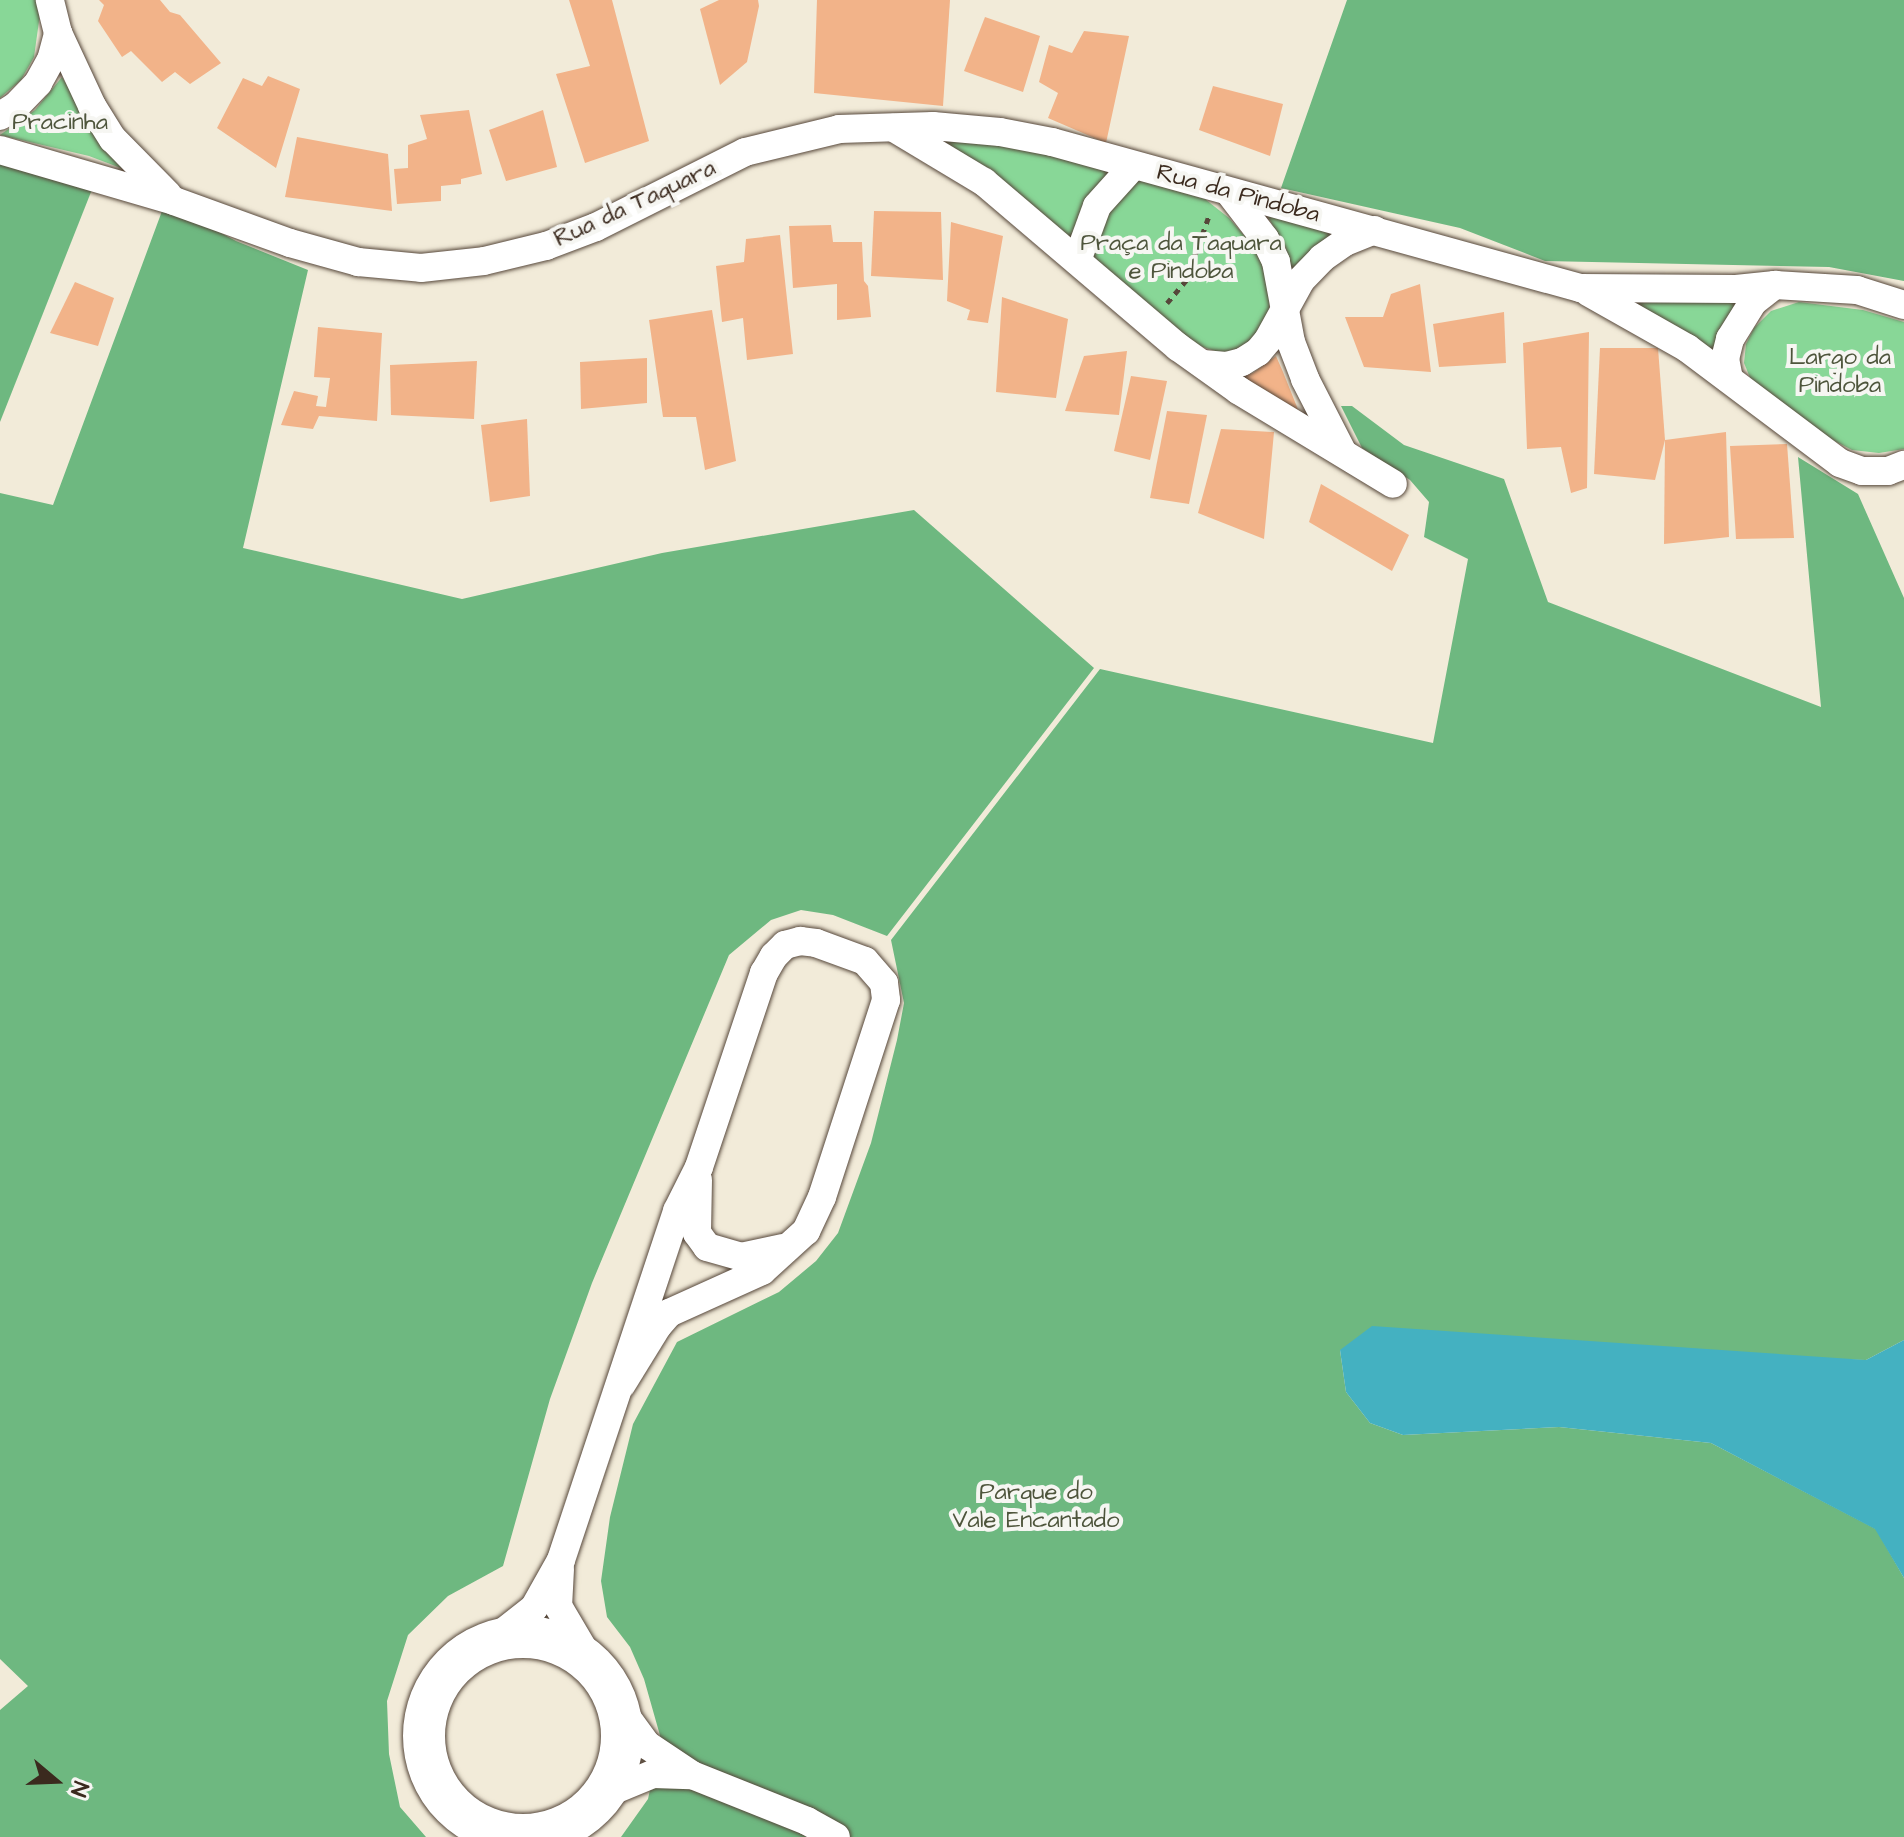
<!DOCTYPE html>
<meta charset="utf-8">
<style>
body{margin:0}
#map{position:relative;width:1904px;height:1837px;overflow:hidden;background:#f2ebd9;font-family:"Architects Daughter",sans-serif}
div>[style]{position:absolute}
.green>*{inset:0;background:#88d797}
.forest>*{inset:0;background:#6eb880}
.water>*{inset:0;background:#44b1c1}
.building>*{inset:0;background:#f2b389}
.path>*{height:5px;margin-top:-2.5px;transform-origin:0;background:repeating-linear-gradient(90deg,#56473a 0 6px,transparent 0 12px)}
.roads{filter:drop-shadow(0 0 2px #56473a) drop-shadow(0 0 2px #56473a)}
.street>*{height:28px;margin:-14px;padding:0 14px;transform-origin:14px;border-radius:14px;background:#fff}
.secondary>*{height:42px;margin:-21px;padding:0 21px;transform-origin:21px;border-radius:21px;background:#fff}
.secondary>.ring{margin:-21px;padding:0;box-sizing:content-box;background:none;border:42px solid #fff;border-radius:50%}
span{translate:-50% -50%;white-space:nowrap;text-align:center;line-height:1.15;-webkit-text-stroke:8px #f6f6f2;paint-order:stroke}
.park-label{font-size:24px;color:#4e553c}
.street-label{font-size:24px;color:#3b2a1e}
.north{position:absolute;left:16px;top:1741px;width:80px;height:80px;-webkit-text-stroke:6px #f6f6f2;paint-order:stroke;rotate:109deg;font-size:22px;font-weight:700;line-height:32px;text-align:center;color:#3b2a1e}
.north::after{content:'';display:block;margin:auto;width:28px;height:36px;background:#3b2a1e;clip-path:polygon(50% 0,100% 100%,50% 72%,0 100%)}
</style>
<div id="map">
<div class="green">
<i style="clip-path:polygon(0 0,37px 0,40px 14px,34px 57px,21px 80px,0 98px)"></i>
<i style="clip-path:polygon(62px 77px,85px 116px,126px 170px,89px 156px,0 135px,35px 110px)"></i>
<i style="clip-path:polygon(925px 136px,1039px 151px,1205px 199px,1229px 218px,1255px 248px,1270px 284px,1269px 312px,1262px 334px,1237px 352px,1218px 352px,1197px 345px)"></i>
<i style="clip-path:polygon(1265px 212px,1344px 230px,1290px 282px,1286px 248px)"></i>
<i style="clip-path:polygon(1738px 300px,1717px 333px,1715px 353px,1631px 303px)"></i>
<i style="clip-path:polygon(1799px 302px,1863px 310px,1904px 322px,1904px 449px,1879px 453px,1852px 450px,1825px 436px,1751px 380px,1744px 363px,1746px 344px,1754px 328px,1771px 311px)"></i>
</div>
<div class="forest">
<i style="clip-path:polygon(1347px 0,1904px 0,1904px 281px,1829px 267px,1545px 261px,1460px 228px,1281px 188px)"></i>
<i style="clip-path:polygon(0 164px,93px 187px,0 422px)"></i>
<i style="clip-path:polygon(165px 203px,236px 241px,308px 270px,243px 548px,462px 599px,662px 553px,914px 510px,1094px 668px,887px 936px,833px 915px,801px 910px,771px 920px,729px 955px,592px 1283px,550px 1399px,503px 1566px,448px 1596px,408px 1635px,387px 1701px,389px 1754px,400px 1807px,426px 1837px,0 1837px,0 1710px,28px 1686px,0 1659px,0 493px,53px 505px)"></i>
<i style="clip-path:polygon(1341px 406px,1352px 406px,1404px 445px,1504px 479px,1548px 602px,1821px 707px,1798px 457px,1858px 494px,1904px 598px,1904px 1340px,1866px 1360px,1340px 1350px,1346px 1392px,1370px 1423px,1403px 1435px,1559px 1427px,1711px 1443px,1876px 1529px,1904px 1578px,1904px 1837px,621px 1837px,648px 1799px,661px 1739px,644px 1679px,630px 1647px,607px 1617px,601px 1581px,610px 1517px,633px 1424px,677px 1342px,779px 1292px,816px 1261px,838px 1233px,871px 1143px,897px 1040px,904px 1003px,891px 940px,1100px 669px,1433px 743px,1468px 559px,1424px 537px,1429px 502px,1410px 480px,1362px 448px)"></i>
</div>
<div class="water">
<i style="clip-path:polygon(1372px 1326px,1866px 1360px,1904px 1340px,1904px 1578px,1875px 1529px,1711px 1443px,1559px 1427px,1403px 1435px,1370px 1423px,1346px 1392px,1340px 1350px)"></i>
</div>
<div class="building">
<i style="clip-path:polygon(99px 0,160px 0,170px 12px,180px 15px,221px 63px,190px 84px,175px 72px,162px 82px,131px 51px,122px 57px,98px 21px,104px 5px)"></i>
<i style="clip-path:polygon(569px 0,612px 0,649px 141px,585px 163px,556px 74px,590px 66px)"></i>
<i style="clip-path:polygon(719px 0,758px 0,759px 6px,747px 62px,720px 85px,700px 9px)"></i>
<i style="clip-path:polygon(817px 0,950px 0,943px 106px,814px 93px)"></i>
<i style="clip-path:polygon(985px 17px,1040px 36px,1023px 92px,964px 71px)"></i>
<i style="clip-path:polygon(1084px 31px,1129px 36px,1106px 143px,1048px 118px,1058px 93px,1039px 82px,1049px 45px,1072px 53px)"></i>
<i style="clip-path:polygon(268px 76px,300px 89px,276px 168px,217px 128px,243px 78px,262px 86px)"></i>
<i style="clip-path:polygon(1213px 86px,1283px 104px,1270px 156px,1199px 130px)"></i>
<i style="clip-path:polygon(469px 110px,482px 174px,461px 179px,461px 184px,441px 186px,441px 201px,397px 204px,394px 169px,408px 168px,408px 145px,427px 139px,420px 115px)"></i>
<i style="clip-path:polygon(543px 110px,557px 167px,506px 181px,489px 130px)"></i>
<i style="clip-path:polygon(297px 137px,388px 154px,392px 211px,285px 197px)"></i>
<i style="clip-path:polygon(874px 211px,941px 212px,943px 280px,871px 276px)"></i>
<i style="clip-path:polygon(951px 222px,1003px 236px,988px 323px,967px 320px,970px 310px,947px 301px)"></i>
<i style="clip-path:polygon(831px 225px,833px 242px,862px 242px,864px 281px,868px 286px,871px 317px,837px 320px,837px 284px,793px 288px,789px 226px)"></i>
<i style="clip-path:polygon(780px 235px,793px 354px,747px 360px,743px 318px,722px 322px,716px 266px,744px 262px,746px 239px)"></i>
<i style="clip-path:polygon(75px 282px,114px 298px,98px 346px,50px 333px)"></i>
<i style="clip-path:polygon(1420px 284px,1431px 372px,1364px 367px,1345px 317px,1383px 317px,1391px 294px)"></i>
<i style="clip-path:polygon(1002px 297px,1068px 319px,1056px 398px,996px 392px)"></i>
<i style="clip-path:polygon(712px 310px,736px 461px,705px 470px,696px 417px,663px 417px,649px 320px)"></i>
<i style="clip-path:polygon(1504px 312px,1506px 363px,1439px 367px,1433px 324px)"></i>
<i style="clip-path:polygon(318px 327px,382px 333px,377px 421px,319px 416px,313px 429px,281px 425px,294px 391px,318px 396px,316px 406px,326px 407px,330px 378px,314px 377px)"></i>
<i style="clip-path:polygon(1589px 332px,1587px 488px,1571px 493px,1561px 447px,1527px 449px,1523px 343px)"></i>
<i style="clip-path:polygon(1600px 348px,1658px 348px,1665px 440px,1655px 480px,1594px 474px)"></i>
<i style="clip-path:polygon(1127px 351px,1119px 415px,1065px 411px,1084px 356px)"></i>
<i style="clip-path:polygon(1276px 356px,1283px 372px,1301px 417px,1236px 377px,1253px 373px)"></i>
<i style="clip-path:polygon(647px 358px,647px 403px,581px 409px,580px 362px)"></i>
<i style="clip-path:polygon(477px 361px,474px 419px,391px 415px,390px 365px)"></i>
<i style="clip-path:polygon(1131px 376px,1167px 381px,1150px 460px,1114px 451px)"></i>
<i style="clip-path:polygon(1167px 411px,1207px 415px,1189px 504px,1150px 498px)"></i>
<i style="clip-path:polygon(527px 419px,530px 496px,490px 502px,481px 425px)"></i>
<i style="clip-path:polygon(1221px 429px,1274px 432px,1264px 539px,1198px 513px)"></i>
<i style="clip-path:polygon(1726px 432px,1729px 537px,1664px 544px,1665px 440px)"></i>
<i style="clip-path:polygon(1787px 444px,1794px 538px,1736px 539px,1730px 446px)"></i>
<i style="clip-path:polygon(1321px 484px,1409px 535px,1392px 571px,1309px 522px)"></i>
</div>
<div class="path">
<i style="left:1167px;top:303px;width:30px;rotate:-50deg"></i>
<i style="left:1186px;top:280px;width:71px;rotate:-70.3deg"></i>
</div>
<div class="roads">
<div class="street">
<i style="left:58px;top:33px;width:81px;rotate:65deg"></i>
<i style="left:92px;top:106px;width:39px;rotate:58deg"></i>
<i style="left:113px;top:139px;width:78px;rotate:45.5deg"></i>
<i style="left:0;top:116px;width:19px;rotate:-32deg"></i>
<i style="left:16px;top:106px;width:32px;rotate:-46deg"></i>
<i style="left:38px;top:83px;width:26px;rotate:-61deg"></i>
<i style="left:51px;top:60px;width:28px;rotate:-75deg"></i>
<i style="left:58px;top:33px;width:34px;rotate:-104deg"></i>
<i style="left:894px;top:128px;width:105px;rotate:31deg"></i>
<i style="left:984px;top:182px;width:255px;rotate:40.4deg"></i>
<i style="left:1178px;top:347px;width:74px;rotate:35.6deg"></i>
<i style="left:1238px;top:390px;width:181px;rotate:31.2deg"></i>
<i style="left:0;top:150px;width:181px;rotate:16.3deg"></i>
<i style="left:174px;top:201px;width:123px;rotate:19.9deg"></i>
<i style="left:290px;top:243px;width:71px;rotate:15.6deg"></i>
<i style="left:358px;top:262px;width:63px;rotate:5.4deg"></i>
<i style="left:421px;top:268px;width:63px;rotate:-6.3deg"></i>
<i style="left:484px;top:261px;width:64px;rotate:-13.6deg"></i>
<i style="left:546px;top:246px;width:53px;rotate:-20.8deg"></i>
<i style="left:596px;top:227px;width:167px;rotate:-26.7deg"></i>
<i style="left:745px;top:152px;width:97px;rotate:-13.7deg"></i>
<i style="left:839px;top:129px;width:94px;rotate:-1.8deg"></i>
<i style="left:933px;top:126px;width:67px;rotate:5.1deg"></i>
<i style="left:1000px;top:132px;width:53px;rotate:10.9deg"></i>
<i style="left:1052px;top:142px;width:548px;rotate:15.46deg"></i>
<i style="left:1580px;top:288px;width:156px;rotate:0.4deg"></i>
<i style="left:1736px;top:289px;width:39px;rotate:-6deg"></i>
<i style="left:1229px;top:192px;width:59px;rotate:52.5deg"></i>
<i style="left:1265px;top:239px;width:25px;rotate:64deg"></i>
<i style="left:1276px;top:262px;width:81px;rotate:79.4deg"></i>
<i style="left:1291px;top:342px;width:40px;rotate:69deg"></i>
<i style="left:1305px;top:379px;width:81px;rotate:62.8deg"></i>
<i style="left:1078px;top:258px;width:55px;rotate:-69.9deg"></i>
<i style="left:1097px;top:206px;width:54px;rotate:-48deg"></i>
<i style="left:1588px;top:292px;width:114px;rotate:29.5deg"></i>
<i style="left:1687px;top:348px;width:191px;rotate:36.9deg"></i>
<i style="left:1840px;top:463px;width:23px;rotate:20deg"></i>
<i style="left:1862px;top:471px;width:26px"></i>
<i style="left:1888px;top:471px;width:17px;rotate:-21deg"></i>
<i style="left:1203px;top:364px;width:23px;rotate:5deg"></i>
<i style="left:1226px;top:366px;width:16px;rotate:-14deg"></i>
<i style="left:1242px;top:362px;width:19px;rotate:-32deg"></i>
<i style="left:1258px;top:352px;width:16px;rotate:-50deg"></i>
<i style="left:1268px;top:340px;width:68px;rotate:-61.2deg"></i>
<i style="left:1301px;top:280px;width:30px;rotate:-46deg"></i>
<i style="left:1322px;top:258px;width:28px;rotate:-35deg"></i>
<i style="left:1345px;top:242px;width:32px;rotate:-22deg"></i>
<i style="left:1729px;top:379px;width:20px;rotate:-101deg"></i>
<i style="left:1725px;top:359px;width:21px;rotate:-76deg"></i>
<i style="left:1730px;top:339px;width:44px;rotate:-58.1deg"></i>
<i style="left:1753px;top:302px;width:28px;rotate:-38deg"></i>
<i style="left:1775px;top:285px;width:82px;rotate:3.5deg"></i>
<i style="left:1857px;top:290px;width:49px;rotate:17.7deg"></i>
<i style="left:698px;top:1180px;width:53px;rotate:91.1deg"></i>
<i style="left:697px;top:1233px;width:17px;rotate:54deg"></i>
<i style="left:707px;top:1247px;width:35px;rotate:16deg"></i>
<i style="left:741px;top:1257px;width:43px;rotate:-12.1deg"></i>
<i style="left:560px;top:1569px;width:37px;rotate:93deg"></i>
<i style="left:558px;top:1606px;width:65px;rotate:59.5deg"></i>
<i style="left:492px;top:1641px;width:53px;rotate:-38.2deg"></i>
<i style="left:534px;top:1608px;width:55px;rotate:-60.6deg"></i>
<i style="left:561px;top:1560px;width:368px;rotate:-71.6deg"></i>
<i style="left:677px;top:1211px;width:49px;rotate:-63.4deg"></i>
<i style="left:699px;top:1167px;width:205px;rotate:-71.5deg"></i>
<i style="left:764px;top:973px;width:20px;rotate:-60deg"></i>
<i style="left:774px;top:956px;width:16px;rotate:-45deg"></i>
<i style="left:785px;top:945px;width:16px;rotate:-15deg"></i>
<i style="left:800px;top:941px;width:16px;rotate:7deg"></i>
<i style="left:816px;top:943px;width:52px;rotate:20.2deg"></i>
<i style="left:865px;top:961px;width:29px;rotate:49deg"></i>
<i style="left:884px;top:983px;width:17px;rotate:83deg"></i>
<i style="left:886px;top:1000px;width:207px;rotate:108deg"></i>
<i style="left:822px;top:1197px;width:38px;rotate:115deg"></i>
<i style="left:806px;top:1231px;width:59px;rotate:137.7deg"></i>
<i style="left:762px;top:1271px;width:102px;rotate:155.7deg"></i>
<i style="left:669px;top:1313px;width:18px;rotate:131deg"></i>
<i style="left:657px;top:1327px;width:67px;rotate:121.6deg"></i>
<i style="left:617px;top:1704px;width:51px;rotate:53.8deg"></i>
<i style="left:647px;top:1745px;width:54px;rotate:33.7deg"></i>
<i style="left:692px;top:1775px;width:124px;rotate:21.8deg"></i>
<i style="left:807px;top:1821px;width:33px;rotate:29deg"></i>
<i style="left:602px;top:1795px;width:55px;rotate:-22.4deg"></i>
<i style="left:653px;top:1774px;width:38px;rotate:2deg"></i>
</div>
<div class="secondary">
<i class="ring" style="left:424px;top:1637px;width:156px;height:156px"></i>
</div>
</div>
<div class="park-label">
<span style="left:60px;top:123px">Pracinha</span>
<span style="left:1181px;top:258px">Praça da Taquara<br>e Pindoba</span>
<span style="left:1840px;top:372px">Largo da<br>Pindoba</span>
<span style="left:1036px;top:1507px">Parque do<br>Vale Encantado</span>
</div>
<div class="street-label">
<span style="left:1238px;top:194px;rotate:15deg">Rua da Pindoba</span>
<span style="left:635px;top:204px;rotate:-25deg">Rua da Taquara</span>
</div>
<div class="north">N</div>
</div>
